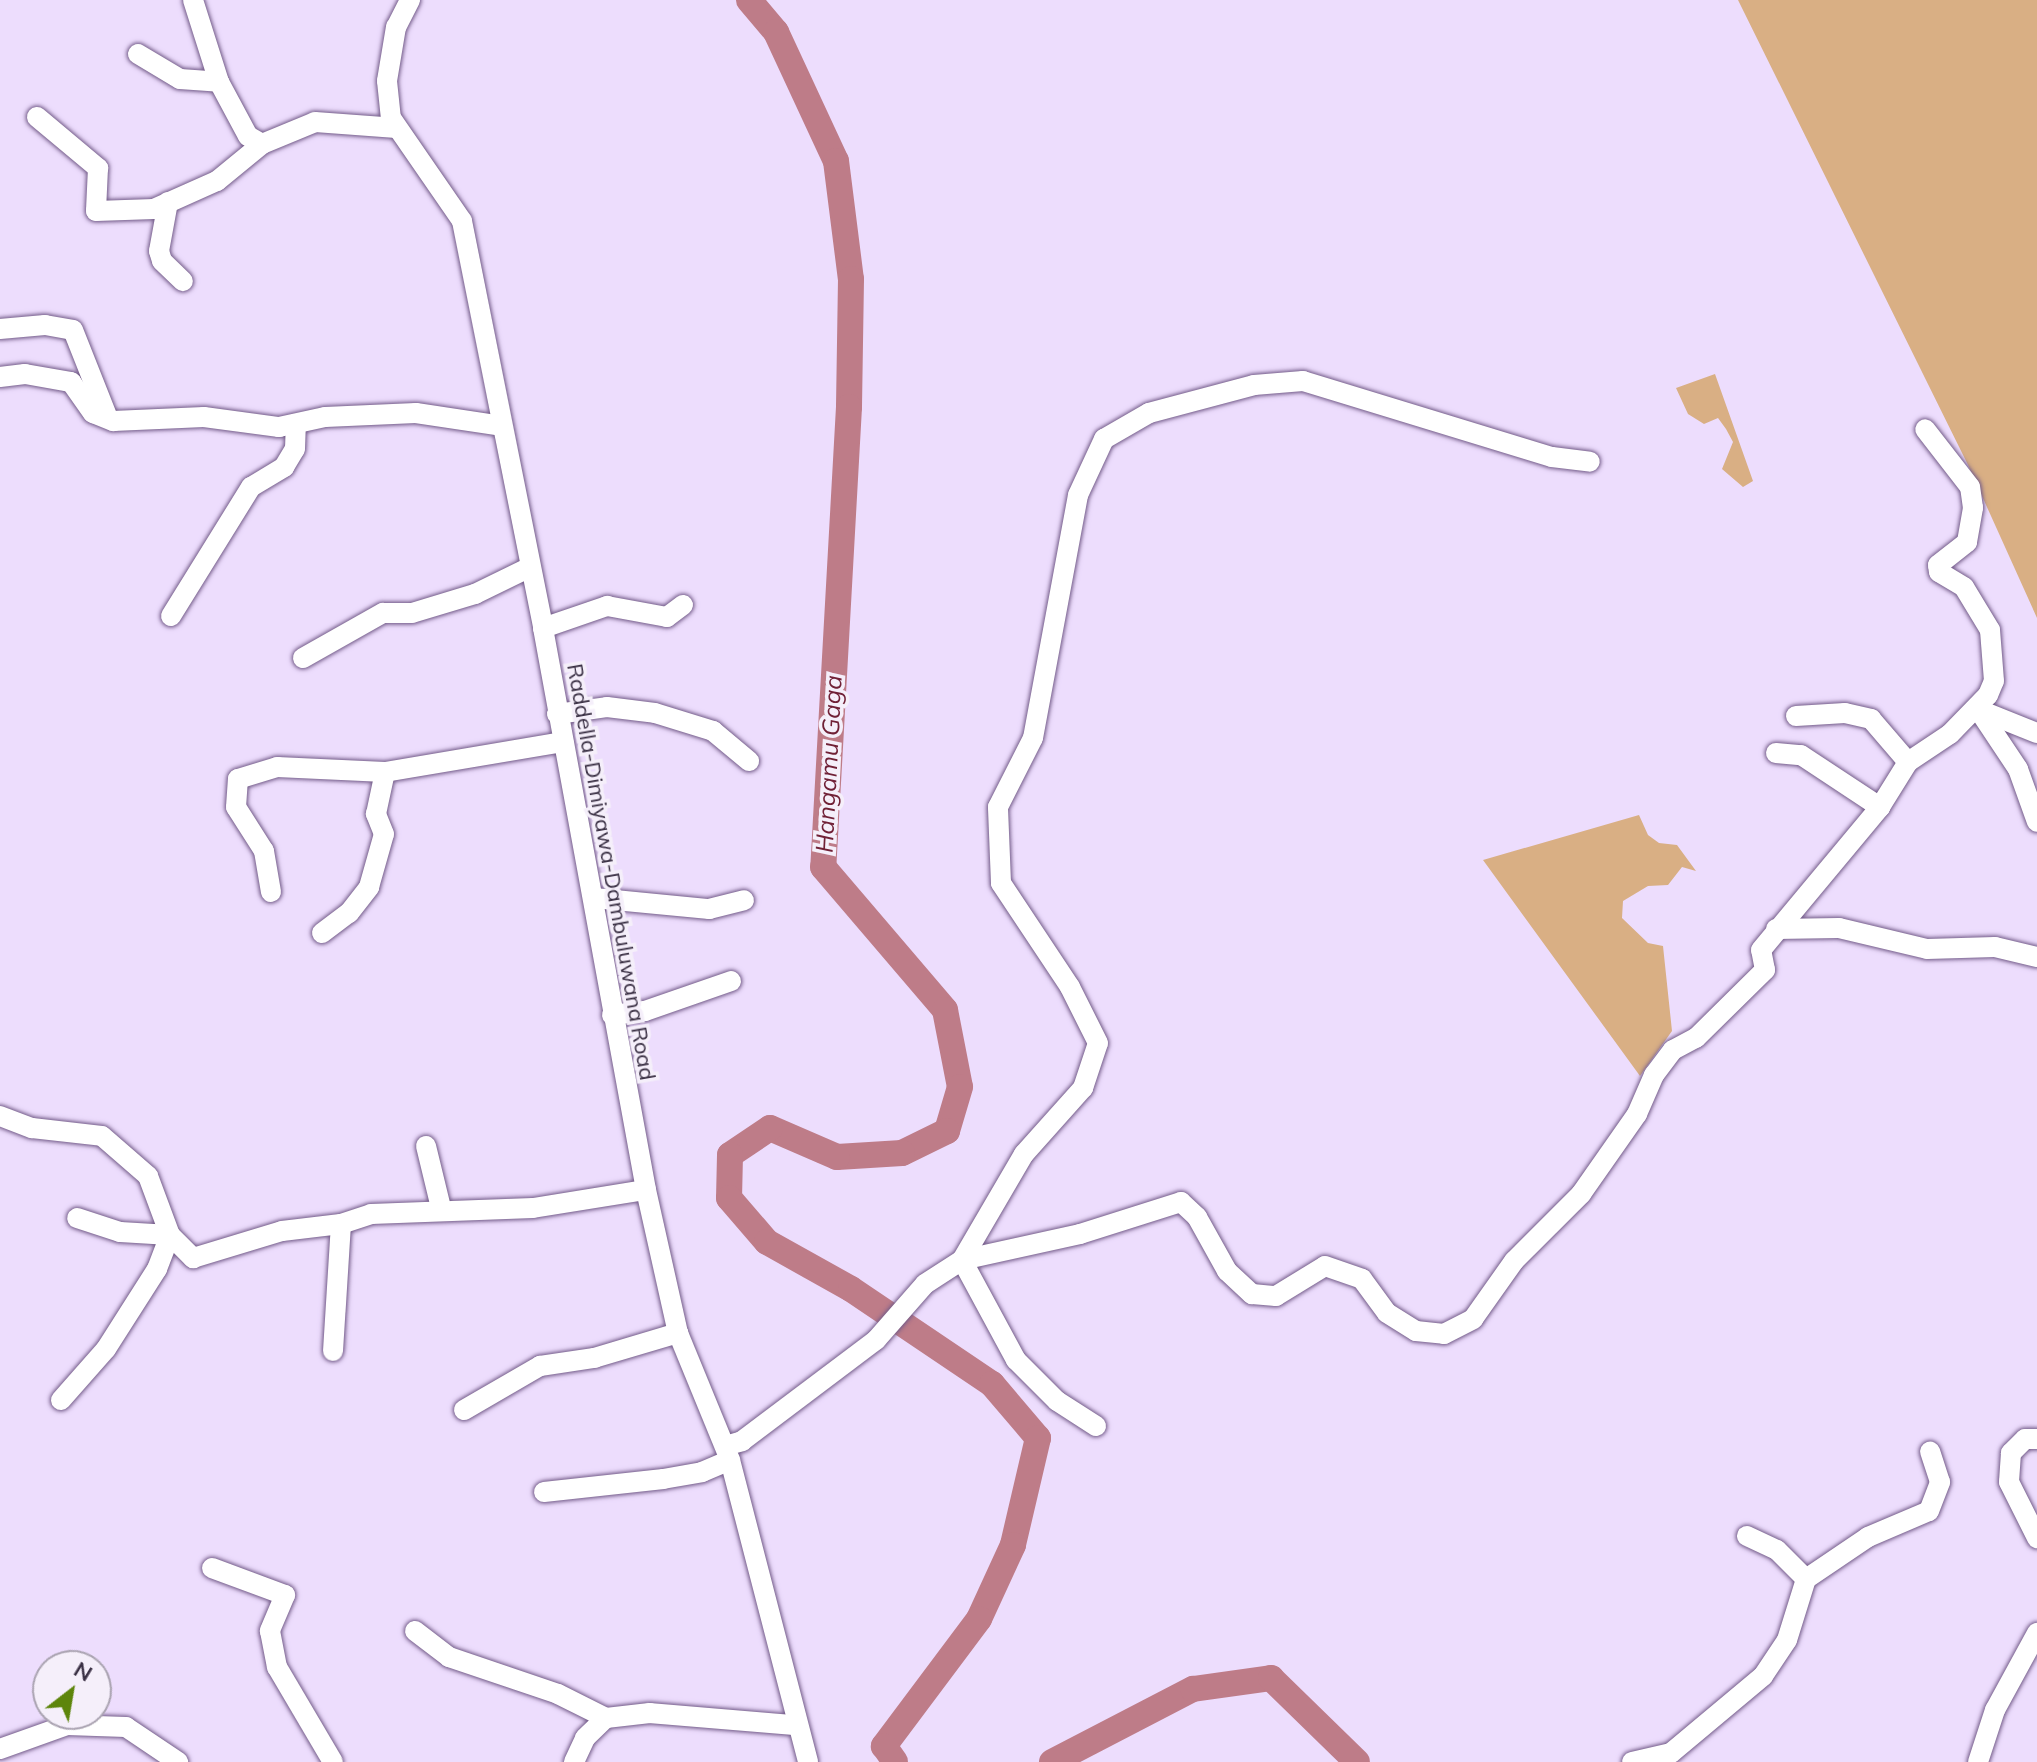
<!DOCTYPE html>
<style>
body{margin:0}
#map{position:relative;width:2037px;height:1762px;overflow:hidden;background:#edddfd;font-family:Mulish,sans-serif}
div>[style]{position:absolute}
.green>*{inset:0;background:#d9af84}
.river>*{height:26px;margin:-13px;padding:0 13px;transform-origin:13px;border-radius:13px;background:#be7c88}
.roads{filter:drop-shadow(0 0 2px #735b89) drop-shadow(0 0 2px #735b89)}
.minor>*{height:20px;margin:-10px;padding:0 10px;transform-origin:10px;border-radius:10px;background:#fff}
span{translate:-50% -50%;white-space:nowrap;text-align:center;line-height:1.15;-webkit-text-stroke:7px #f5effa;paint-order:stroke}
.street-label{font-size:22px;color:#3a3044}
.water-label{font-size:24px;color:#702036;font-style:italic}
.north{position:absolute;left:32px;top:1650px;width:80px;height:80px;box-sizing:border-box;background:#f5effa;border:2px solid #aaa3b1;border-radius:50%;rotate:31deg;font-size:22px;font-weight:700;line-height:32px;text-align:center;color:#3a3044}
.north::after{content:'';display:block;margin:auto;width:28px;height:36px;background:#5d850b;clip-path:polygon(50% 0,100% 100%,50% 72%,0 100%)}
</style>
<div id="map">
<div class="green">
<i style="clip-path:polygon(1738px 0,2037px 0,2037px 618px,1968px 465px)"></i>
<i style="clip-path:polygon(1715px 374px,1753px 481px,1743px 487px,1722px 469px,1733px 442px,1726px 429px,1718px 418px,1704px 424px,1688px 414px,1676px 388px)"></i>
<i style="clip-path:polygon(1639px 815px,1648px 835px,1659px 843px,1677px 845px,1696px 871px,1682px 867px,1668px 885px,1648px 886px,1623px 901px,1622px 918px,1648px 943px,1663px 946px,1672px 1031px,1640px 1076px,1483px 860px)"></i>
</div>
<div class="river">
<i style="left:749px;top:0;width:42px;rotate:49.8deg"></i>
<i style="left:776px;top:32px;width:142px;rotate:65.1deg"></i>
<i style="left:836px;top:161px;width:119px;rotate:82.8deg"></i>
<i style="left:851px;top:279px;width:128px;rotate:90.9deg"></i>
<i style="left:849px;top:407px;width:461px;rotate:93.2deg"></i>
<i style="left:823px;top:867px;width:188px;rotate:49.5deg"></i>
<i style="left:945px;top:1010px;width:78px;rotate:79deg"></i>
<i style="left:960px;top:1087px;width:46px;rotate:106.5deg"></i>
<i style="left:947px;top:1131px;width:50px;rotate:153.9deg"></i>
<i style="left:902px;top:1153px;width:65px;rotate:176.5deg"></i>
<i style="left:837px;top:1157px;width:73px;rotate:-156.6deg"></i>
<i style="left:770px;top:1128px;width:48px;rotate:146deg"></i>
<i style="left:730px;top:1155px;width:43px;rotate:91.3deg"></i>
<i style="left:729px;top:1198px;width:58px;rotate:49.2deg"></i>
<i style="left:767px;top:1242px;width:96px;rotate:29.2deg"></i>
<i style="left:851px;top:1289px;width:170px;rotate:34deg"></i>
<i style="left:992px;top:1384px;width:71px;rotate:49.6deg"></i>
<i style="left:1038px;top:1438px;width:110px;rotate:103.2deg"></i>
<i style="left:1013px;top:1545px;width:81px;rotate:114.7deg"></i>
<i style="left:979px;top:1619px;width:159px;rotate:126.8deg"></i>
<i style="left:884px;top:1746px;width:19px;rotate:55deg"></i>
<i style="left:1052px;top:1762px;width:159px;rotate:-27.4deg"></i>
<i style="left:1193px;top:1689px;width:79px;rotate:-8deg"></i>
<i style="left:1271px;top:1678px;width:120px;rotate:44.3deg"></i>
</div>
<div class="roads">
<div class="minor">
<i style="left:193px;top:0;width:86px;rotate:72.4deg"></i>
<i style="left:410px;top:0;width:30px;rotate:117deg"></i>
<i style="left:396px;top:27px;width:55px;rotate:99.5deg"></i>
<i style="left:387px;top:81px;width:37px;rotate:84deg"></i>
<i style="left:391px;top:118px;width:125px;rotate:55.4deg"></i>
<i style="left:462px;top:221px;width:415px;rotate:78.7deg"></i>
<i style="left:543px;top:628px;width:571px;rotate:79.61deg"></i>
<i style="left:646px;top:1190px;width:147px;rotate:77.4deg"></i>
<i style="left:678px;top:1333px;width:137px;rotate:67.7deg"></i>
<i style="left:730px;top:1460px;width:312px;rotate:75.5deg"></i>
<i style="left:138px;top:54px;width:49px;rotate:30.8deg"></i>
<i style="left:180px;top:79px;width:39px;rotate:4deg"></i>
<i style="left:219px;top:82px;width:61px;rotate:61.8deg"></i>
<i style="left:248px;top:136px;width:16px;rotate:30deg"></i>
<i style="left:262px;top:144px;width:57px;rotate:-22.5deg"></i>
<i style="left:315px;top:122px;width:82px;rotate:4.2deg"></i>
<i style="left:37px;top:117px;width:80px;rotate:39.9deg"></i>
<i style="left:98px;top:168px;width:43px;rotate:92.7deg"></i>
<i style="left:96px;top:211px;width:58px;rotate:-2deg"></i>
<i style="left:154px;top:209px;width:69px;rotate:-24deg"></i>
<i style="left:217px;top:181px;width:58px;rotate:-39.4deg"></i>
<i style="left:168px;top:202px;width:50px;rotate:100.4deg"></i>
<i style="left:159px;top:251px;width:10px;rotate:73deg"></i>
<i style="left:162px;top:261px;width:29px;rotate:44deg"></i>
<i style="left:0;top:329px;width:45px;rotate:-5.1deg"></i>
<i style="left:45px;top:325px;width:28px;rotate:10deg"></i>
<i style="left:73px;top:330px;width:92px;rotate:68.4deg"></i>
<i style="left:0;top:377px;width:25px;rotate:-7deg"></i>
<i style="left:25px;top:374px;width:47px;rotate:9.9deg"></i>
<i style="left:71px;top:382px;width:38px;rotate:55deg"></i>
<i style="left:93px;top:413px;width:22px;rotate:22deg"></i>
<i style="left:113px;top:421px;width:91px;rotate:-2.5deg"></i>
<i style="left:204px;top:417px;width:76px;rotate:7.6deg"></i>
<i style="left:279px;top:427px;width:47px;rotate:-12.3deg"></i>
<i style="left:325px;top:417px;width:91px;rotate:-2.5deg"></i>
<i style="left:416px;top:413px;width:87px;rotate:8.6deg"></i>
<i style="left:171px;top:616px;width:152px;rotate:-58.2deg"></i>
<i style="left:251px;top:487px;width:39px;rotate:-31deg"></i>
<i style="left:284px;top:467px;width:21px;rotate:-59deg"></i>
<i style="left:295px;top:449px;width:25px;rotate:-88deg"></i>
<i style="left:543px;top:628px;width:68px;rotate:-19deg"></i>
<i style="left:607px;top:606px;width:61px;rotate:10.4deg"></i>
<i style="left:667px;top:617px;width:20px;rotate:-37deg"></i>
<i style="left:303px;top:658px;width:92px;rotate:-29.4deg"></i>
<i style="left:383px;top:613px;width:29px"></i>
<i style="left:412px;top:613px;width:66px;rotate:-16.8deg"></i>
<i style="left:475px;top:594px;width:61px;rotate:-26.1deg"></i>
<i style="left:1978px;top:709px;width:72px;rotate:56.3deg"></i>
<i style="left:2018px;top:769px;width:56px;rotate:70.3deg"></i>
<i style="left:1982px;top:711px;width:59px;rotate:21.8deg"></i>
<i style="left:557px;top:714px;width:50px;rotate:-8deg"></i>
<i style="left:607px;top:707px;width:48px;rotate:7.1deg"></i>
<i style="left:655px;top:713px;width:61px;rotate:17.2deg"></i>
<i style="left:713px;top:731px;width:47px;rotate:39.8deg"></i>
<i style="left:1796px;top:716px;width:49px;rotate:-3.5deg"></i>
<i style="left:1845px;top:713px;width:27px;rotate:13deg"></i>
<i style="left:1871px;top:719px;width:57px;rotate:49.3deg"></i>
<i style="left:1776px;top:753px;width:25px;rotate:5deg"></i>
<i style="left:1801px;top:755px;width:95px;rotate:33.4deg"></i>
<i style="left:271px;top:892px;width:42px;rotate:-99.7deg"></i>
<i style="left:264px;top:851px;width:52px;rotate:-122.5deg"></i>
<i style="left:236px;top:807px;width:28px;rotate:-86deg"></i>
<i style="left:238px;top:779px;width:41px;rotate:-17.1deg"></i>
<i style="left:277px;top:767px;width:108px;rotate:2.7deg"></i>
<i style="left:385px;top:772px;width:181px;rotate:-9.6deg"></i>
<i style="left:594px;top:898px;width:116px;rotate:5.5deg"></i>
<i style="left:709px;top:909px;width:36px;rotate:-14deg"></i>
<i style="left:1776px;top:929px;width:63px;rotate:-0.9deg"></i>
<i style="left:1839px;top:928px;width:90px;rotate:13.4deg"></i>
<i style="left:1927px;top:949px;width:68px;rotate:-1.7deg"></i>
<i style="left:1995px;top:947px;width:43px;rotate:13.4deg"></i>
<i style="left:322px;top:933px;width:34px;rotate:-37deg"></i>
<i style="left:349px;top:913px;width:33px;rotate:-52deg"></i>
<i style="left:369px;top:887px;width:55px;rotate:-74.2deg"></i>
<i style="left:384px;top:834px;width:22px;rotate:-112deg"></i>
<i style="left:376px;top:814px;width:43px;rotate:-77.9deg"></i>
<i style="left:612px;top:1015px;width:33px;rotate:-7deg"></i>
<i style="left:645px;top:1011px;width:91px;rotate:-19.2deg"></i>
<i style="left:0;top:1116px;width:34px;rotate:21deg"></i>
<i style="left:32px;top:1128px;width:70px;rotate:6.5deg"></i>
<i style="left:102px;top:1136px;width:61px;rotate:41deg"></i>
<i style="left:148px;top:1176px;width:63px;rotate:69.6deg"></i>
<i style="left:170px;top:1235px;width:33px;rotate:45deg"></i>
<i style="left:193px;top:1258px;width:93px;rotate:-16.9deg"></i>
<i style="left:282px;top:1231px;width:59px;rotate:-6.8deg"></i>
<i style="left:341px;top:1224px;width:32px;rotate:-18deg"></i>
<i style="left:371px;top:1214px;width:162px;rotate:-2.1deg"></i>
<i style="left:533px;top:1208px;width:114px;rotate:-9.1deg"></i>
<i style="left:426px;top:1146px;width:64px;rotate:76.4deg"></i>
<i style="left:333px;top:1351px;width:127px;rotate:-86.4deg"></i>
<i style="left:61px;top:1400px;width:68px;rotate:-48.6deg"></i>
<i style="left:106px;top:1349px;width:95px;rotate:-57.5deg"></i>
<i style="left:157px;top:1269px;width:36px;rotate:-69deg"></i>
<i style="left:170px;top:1235px;width:50px;rotate:-176.6deg"></i>
<i style="left:120px;top:1232px;width:45px;rotate:-162deg"></i>
<i style="left:464px;top:1410px;width:88px;rotate:-30.1deg"></i>
<i style="left:540px;top:1366px;width:55px;rotate:-8.4deg"></i>
<i style="left:594px;top:1358px;width:88px;rotate:-16.6deg"></i>
<i style="left:1096px;top:1426px;width:46px;rotate:-147.3deg"></i>
<i style="left:1057px;top:1401px;width:58px;rotate:-135deg"></i>
<i style="left:1016px;top:1360px;width:114px;rotate:-118.4deg"></i>
<i style="left:962px;top:1260px;width:123px;rotate:-59.7deg"></i>
<i style="left:1024px;top:1154px;width:89px;rotate:-48.2deg"></i>
<i style="left:1083px;top:1088px;width:47px;rotate:-71.6deg"></i>
<i style="left:1098px;top:1043px;width:63px;rotate:-116.6deg"></i>
<i style="left:1070px;top:987px;width:125px;rotate:-123.6deg"></i>
<i style="left:1001px;top:883px;width:76px;rotate:-92.3deg"></i>
<i style="left:998px;top:807px;width:77px;rotate:-63.1deg"></i>
<i style="left:1033px;top:738px;width:247px;rotate:-79.5deg"></i>
<i style="left:1078px;top:495px;width:62px;rotate:-65.1deg"></i>
<i style="left:1104px;top:439px;width:52px;rotate:-30deg"></i>
<i style="left:1149px;top:413px;width:109px;rotate:-14.9deg"></i>
<i style="left:1254px;top:385px;width:49px;rotate:-4.7deg"></i>
<i style="left:1303px;top:381px;width:260px;rotate:17deg"></i>
<i style="left:1552px;top:457px;width:38px;rotate:7deg"></i>
<i style="left:2037px;top:1439px;width:12px;rotate:180deg"></i>
<i style="left:2025px;top:1439px;width:20px;rotate:135deg"></i>
<i style="left:2011px;top:1453px;width:29px;rotate:94deg"></i>
<i style="left:2009px;top:1482px;width:63px;rotate:63.4deg"></i>
<i style="left:725px;top:1446px;width:18px;rotate:-16deg"></i>
<i style="left:742px;top:1441px;width:168px;rotate:-37deg"></i>
<i style="left:876px;top:1340px;width:74px;rotate:-48.8deg"></i>
<i style="left:925px;top:1284px;width:44px;rotate:-33deg"></i>
<i style="left:962px;top:1260px;width:121px;rotate:-12.4deg"></i>
<i style="left:1080px;top:1234px;width:106px;rotate:-17.6deg"></i>
<i style="left:1181px;top:1202px;width:22px;rotate:43deg"></i>
<i style="left:1197px;top:1217px;width:62px;rotate:60.9deg"></i>
<i style="left:1227px;top:1271px;width:34px;rotate:43deg"></i>
<i style="left:1252px;top:1294px;width:24px;rotate:5deg"></i>
<i style="left:1276px;top:1296px;width:57px;rotate:-31.5deg"></i>
<i style="left:1325px;top:1266px;width:39px;rotate:19deg"></i>
<i style="left:1362px;top:1279px;width:42px;rotate:53.7deg"></i>
<i style="left:1387px;top:1313px;width:34px;rotate:32deg"></i>
<i style="left:1416px;top:1331px;width:28px;rotate:6deg"></i>
<i style="left:1444px;top:1334px;width:33px;rotate:-27deg"></i>
<i style="left:1473px;top:1319px;width:71px;rotate:-54.7deg"></i>
<i style="left:1514px;top:1261px;width:95px;rotate:-45deg"></i>
<i style="left:1581px;top:1194px;width:98px;rotate:-55deg"></i>
<i style="left:1637px;top:1114px;width:43px;rotate:-66.4deg"></i>
<i style="left:1654px;top:1075px;width:31px;rotate:-53deg"></i>
<i style="left:1673px;top:1050px;width:26px;rotate:-28deg"></i>
<i style="left:1696px;top:1038px;width:97px;rotate:-44.6deg"></i>
<i style="left:1765px;top:970px;width:20px;rotate:-101deg"></i>
<i style="left:1761px;top:950px;width:186px;rotate:-50.2deg"></i>
<i style="left:1880px;top:807px;width:53px;rotate:-58.1deg"></i>
<i style="left:1908px;top:762px;width:50px;rotate:-33.7deg"></i>
<i style="left:1950px;top:734px;width:54px;rotate:-45.7deg"></i>
<i style="left:1988px;top:695px;width:15px;rotate:-67deg"></i>
<i style="left:1994px;top:681px;width:51px;rotate:-94.5deg"></i>
<i style="left:1990px;top:630px;width:50px;rotate:-121.2deg"></i>
<i style="left:1964px;top:587px;width:29px;rotate:-149deg"></i>
<i style="left:1939px;top:572px;width:7px;rotate:-98deg"></i>
<i style="left:1938px;top:565px;width:37px;rotate:-38deg"></i>
<i style="left:1967px;top:542px;width:35px;rotate:-80deg"></i>
<i style="left:1973px;top:508px;width:21px;rotate:-98deg"></i>
<i style="left:1970px;top:487px;width:73px;rotate:-127.8deg"></i>
<i style="left:544px;top:1492px;width:120px;rotate:-6.2deg"></i>
<i style="left:663px;top:1479px;width:40px;rotate:-10deg"></i>
<i style="left:702px;top:1472px;width:30px;rotate:-23deg"></i>
<i style="left:1747px;top:1536px;width:33px;rotate:25deg"></i>
<i style="left:1777px;top:1550px;width:41px;rotate:45deg"></i>
<i style="left:212px;top:1568px;width:78px;rotate:20.3deg"></i>
<i style="left:285px;top:1595px;width:39px;rotate:113deg"></i>
<i style="left:270px;top:1631px;width:37px;rotate:79deg"></i>
<i style="left:277px;top:1667px;width:110px;rotate:59.5deg"></i>
<i style="left:415px;top:1631px;width:43px;rotate:37.4deg"></i>
<i style="left:449px;top:1657px;width:115px;rotate:18.7deg"></i>
<i style="left:558px;top:1694px;width:54px;rotate:26.6deg"></i>
<i style="left:0;top:1749px;width:71px;rotate:-19.7deg"></i>
<i style="left:67px;top:1725px;width:59px;rotate:1.9deg"></i>
<i style="left:126px;top:1727px;width:63px;rotate:33.9deg"></i>
<i style="left:574px;top:1762px;width:26px;rotate:-65deg"></i>
<i style="left:585px;top:1738px;width:29px;rotate:-44deg"></i>
<i style="left:606px;top:1718px;width:44px;rotate:-6.5deg"></i>
<i style="left:650px;top:1713px;width:144px;rotate:4.8deg"></i>
<i style="left:1632px;top:1762px;width:40px;rotate:-13deg"></i>
<i style="left:1671px;top:1753px;width:120px;rotate:-39.9deg"></i>
<i style="left:1763px;top:1676px;width:43px;rotate:-56.3deg"></i>
<i style="left:1787px;top:1640px;width:64px;rotate:-72.7deg"></i>
<i style="left:1806px;top:1579px;width:75px;rotate:-34.1deg"></i>
<i style="left:1868px;top:1537px;width:66px;rotate:-23.1deg"></i>
<i style="left:1929px;top:1511px;width:31px;rotate:-69deg"></i>
<i style="left:1940px;top:1482px;width:32px;rotate:-108deg"></i>
<i style="left:1978px;top:1762px;width:55px;rotate:-71.9deg"></i>
<i style="left:1995px;top:1710px;width:88px;rotate:-61.4deg"></i>
</div>
</div>
<div class="street-label">
<span style="left:611px;top:872px;rotate:80deg">Raddella-Dimiyawa-Dambuluwana Road</span>
</div>
<div class="water-label">
<span style="left:829px;top:764px;rotate:-87deg">Hangamu Gaga</span>
</div>
<div class="north">N</div>
</div>
